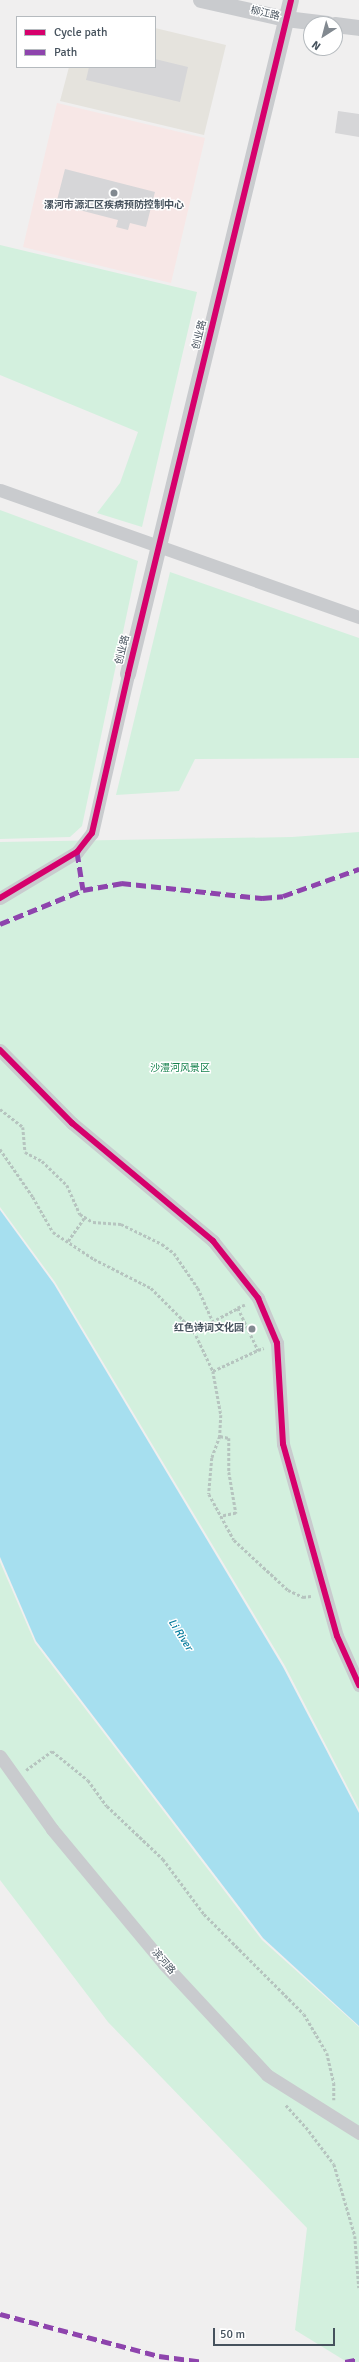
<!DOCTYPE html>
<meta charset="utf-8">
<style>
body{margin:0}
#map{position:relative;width:359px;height:2362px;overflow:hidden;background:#f0efef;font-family:Signika,"Noto Sans SC",sans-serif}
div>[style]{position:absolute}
.commercial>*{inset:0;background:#e5e3dd}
.medical>*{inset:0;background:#f7e7e6}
.green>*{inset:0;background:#d3f0de}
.water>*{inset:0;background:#a6dfef}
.building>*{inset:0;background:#d6d6d8}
.path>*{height:2.5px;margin-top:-1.25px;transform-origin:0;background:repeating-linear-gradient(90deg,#b6c4bf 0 3px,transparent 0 5px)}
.minor>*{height:13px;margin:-6.5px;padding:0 6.5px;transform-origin:6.5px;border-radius:6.5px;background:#c9cbce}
.tertiary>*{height:16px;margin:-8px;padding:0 8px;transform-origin:8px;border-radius:8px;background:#c9cbce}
.quiet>*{height:5px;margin-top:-2.5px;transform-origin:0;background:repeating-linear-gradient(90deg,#8e44ad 0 10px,transparent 0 15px)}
.cycleway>*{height:6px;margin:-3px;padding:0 3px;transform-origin:3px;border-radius:3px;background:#d6006c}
.dots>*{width:11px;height:11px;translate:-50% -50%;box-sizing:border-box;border:2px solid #fff;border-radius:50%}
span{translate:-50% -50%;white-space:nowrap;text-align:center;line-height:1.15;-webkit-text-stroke:3px #fff;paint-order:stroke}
.street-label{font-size:10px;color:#46525d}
.poi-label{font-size:10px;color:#46525d;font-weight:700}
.right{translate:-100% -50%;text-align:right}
.park-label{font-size:10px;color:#14814c}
.water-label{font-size:11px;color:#097d9e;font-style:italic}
.legend{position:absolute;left:16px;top:16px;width:140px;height:52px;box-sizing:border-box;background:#fff;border:1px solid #b5babe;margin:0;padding:5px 7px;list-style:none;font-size:12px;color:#46525d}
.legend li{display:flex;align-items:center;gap:8px;height:20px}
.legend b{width:20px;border:1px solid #b5babe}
.north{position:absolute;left:303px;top:16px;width:40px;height:40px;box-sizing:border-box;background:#fff;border:1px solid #b5babe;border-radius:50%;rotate:216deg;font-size:11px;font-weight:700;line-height:16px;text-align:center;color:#46525d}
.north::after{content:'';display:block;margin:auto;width:14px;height:18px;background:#828990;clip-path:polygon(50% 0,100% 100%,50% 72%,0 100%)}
.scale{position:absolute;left:213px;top:2328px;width:122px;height:18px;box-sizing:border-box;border:2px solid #46525d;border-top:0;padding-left:5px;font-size:12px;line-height:14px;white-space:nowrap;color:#46525d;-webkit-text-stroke:3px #fff;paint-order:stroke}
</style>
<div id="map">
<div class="commercial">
<i style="clip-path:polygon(155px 28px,226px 45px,204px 135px,60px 101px,69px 67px,155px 67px)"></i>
</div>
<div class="medical">
<i style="clip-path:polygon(57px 103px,205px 138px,171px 283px,23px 247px)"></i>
</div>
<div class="green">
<i style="clip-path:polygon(0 245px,197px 292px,142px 527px,97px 513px,120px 483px,138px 432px,0 375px)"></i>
<i style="clip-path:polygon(0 510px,138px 561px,82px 826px,70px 837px,0 839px)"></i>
<i style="clip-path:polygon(170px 572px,359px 638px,359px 758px,195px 759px,179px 791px,116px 795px)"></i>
<i style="clip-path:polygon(359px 832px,359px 1809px,285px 1666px,55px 1282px,0 1207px,0 842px,292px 837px)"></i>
<i style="clip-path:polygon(0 1562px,35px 1643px,262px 1940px,359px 2027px,359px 2362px,347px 2362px,295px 2330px,307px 2228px,108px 2022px,0 1880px)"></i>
</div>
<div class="water">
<i style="clip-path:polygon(0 1210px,54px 1284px,283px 1667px,359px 1813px,359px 2026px,263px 1938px,36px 1641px,0 1557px)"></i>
</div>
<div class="building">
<i style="clip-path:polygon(155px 59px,188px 67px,180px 102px,86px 80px,89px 67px,155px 67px)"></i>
<i style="clip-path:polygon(338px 111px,359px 114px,359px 137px,335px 133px)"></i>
<i style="clip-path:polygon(65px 169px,155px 192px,146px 227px,130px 223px,128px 230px,116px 227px,118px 220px,56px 204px)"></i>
</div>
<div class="path">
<i style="left:0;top:1109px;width:29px;rotate:38deg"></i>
<i style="left:23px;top:1127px;width:25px;rotate:85deg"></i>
<i style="left:25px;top:1152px;width:19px;rotate:28deg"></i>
<i style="left:42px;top:1161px;width:35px;rotate:44deg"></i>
<i style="left:67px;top:1185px;width:32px;rotate:66deg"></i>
<i style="left:80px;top:1214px;width:15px;rotate:32deg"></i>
<i style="left:93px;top:1222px;width:28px;rotate:4deg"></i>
<i style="left:121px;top:1224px;width:46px;rotate:26deg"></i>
<i style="left:162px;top:1244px;width:15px;rotate:37deg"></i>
<i style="left:174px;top:1253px;width:42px;rotate:55.6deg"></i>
<i style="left:198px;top:1288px;width:36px;rotate:66deg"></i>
<i style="left:0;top:1149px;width:58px;rotate:55.5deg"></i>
<i style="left:33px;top:1197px;width:40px;rotate:60.3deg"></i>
<i style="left:53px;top:1232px;width:49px;rotate:33.4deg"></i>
<i style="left:94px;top:1259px;width:64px;rotate:27deg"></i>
<i style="left:151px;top:1288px;width:61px;rotate:45deg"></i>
<i style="left:194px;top:1331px;width:44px;rotate:64.6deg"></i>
<i style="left:213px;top:1371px;width:45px;rotate:79.7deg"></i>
<i style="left:221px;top:1415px;width:21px;rotate:93deg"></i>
<i style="left:220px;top:1436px;width:23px;rotate:110deg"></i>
<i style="left:212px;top:1458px;width:36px;rotate:95deg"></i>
<i style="left:209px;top:1494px;width:52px;rotate:61.5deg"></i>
<i style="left:234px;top:1540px;width:74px;rotate:42.8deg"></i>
<i style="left:288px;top:1590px;width:17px;rotate:25deg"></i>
<i style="left:303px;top:1597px;width:8px;rotate:-7deg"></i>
<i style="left:68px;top:1241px;width:29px;rotate:-55deg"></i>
<i style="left:245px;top:1305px;width:8px;rotate:157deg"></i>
<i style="left:238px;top:1308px;width:47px;rotate:64.5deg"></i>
<i style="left:258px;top:1350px;width:6px;rotate:-18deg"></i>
<i style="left:194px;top:1331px;width:50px;rotate:-27.6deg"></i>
<i style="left:213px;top:1371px;width:50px;rotate:-25deg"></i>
<i style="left:220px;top:1436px;width:9px;rotate:13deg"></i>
<i style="left:229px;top:1438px;width:34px;rotate:90deg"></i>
<i style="left:229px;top:1472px;width:42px;rotate:80.3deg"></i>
<i style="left:236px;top:1513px;width:14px;rotate:168deg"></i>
<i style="left:26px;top:1770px;width:32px;rotate:-36deg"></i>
<i style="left:52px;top:1751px;width:46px;rotate:38.9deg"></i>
<i style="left:88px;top:1780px;width:32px;rotate:54deg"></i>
<i style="left:107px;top:1806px;width:77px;rotate:43.4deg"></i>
<i style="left:163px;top:1859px;width:69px;rotate:53.3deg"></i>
<i style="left:204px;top:1914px;width:141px;rotate:45deg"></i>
<i style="left:304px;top:2014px;width:45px;rotate:59.5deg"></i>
<i style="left:327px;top:2053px;width:31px;rotate:77deg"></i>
<i style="left:334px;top:2083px;width:17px;rotate:90deg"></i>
<i style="left:286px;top:2105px;width:30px;rotate:48deg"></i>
<i style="left:306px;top:2127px;width:46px;rotate:52.9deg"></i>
<i style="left:334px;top:2164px;width:75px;rotate:73.7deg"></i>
<i style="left:355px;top:2236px;width:52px;rotate:85.6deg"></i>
</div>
<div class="minor">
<i style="left:0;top:490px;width:381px;rotate:19.5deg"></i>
<i style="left:0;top:898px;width:90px;rotate:-30.9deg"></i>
<i style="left:77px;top:852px;width:24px;rotate:-52deg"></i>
<i style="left:92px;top:833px;width:163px;rotate:-77.2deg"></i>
<i style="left:0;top:1050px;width:103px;rotate:45.4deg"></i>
<i style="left:72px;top:1123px;width:184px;rotate:39.9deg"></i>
<i style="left:213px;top:1241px;width:73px;rotate:51.7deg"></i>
<i style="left:258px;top:1298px;width:49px;rotate:67.1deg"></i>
<i style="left:277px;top:1343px;width:101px;rotate:86.6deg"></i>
<i style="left:283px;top:1444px;width:199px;rotate:74.3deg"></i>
<i style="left:337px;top:1636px;width:54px;rotate:65.8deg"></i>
<i style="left:0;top:1756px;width:90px;rotate:54.5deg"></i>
<i style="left:52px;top:1829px;width:175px;rotate:50.3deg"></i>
<i style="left:164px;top:1964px;width:151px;rotate:47.1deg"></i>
<i style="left:267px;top:2075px;width:109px;rotate:32.2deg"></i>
</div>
<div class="tertiary">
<i style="left:201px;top:0;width:87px;rotate:12.6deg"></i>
<i style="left:286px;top:19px;width:42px;rotate:6.8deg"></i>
<i style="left:335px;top:25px;width:24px;rotate:7deg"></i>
<i style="left:128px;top:674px;width:693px;rotate:-76.4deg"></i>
</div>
<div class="quiet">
<i style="left:77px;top:852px;width:38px;rotate:81deg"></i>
<i style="left:0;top:924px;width:90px;rotate:-22.3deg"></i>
<i style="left:83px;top:890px;width:39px;rotate:-10deg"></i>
<i style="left:121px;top:883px;width:142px;rotate:6.1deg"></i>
<i style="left:262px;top:898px;width:21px;rotate:-5deg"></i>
<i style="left:283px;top:896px;width:81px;rotate:-19.6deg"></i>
<i style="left:0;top:2314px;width:164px;rotate:14.8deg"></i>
<i style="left:159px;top:2356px;width:45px;rotate:7.6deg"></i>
<i style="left:345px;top:2362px;width:14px;rotate:-12deg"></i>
</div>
<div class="cycleway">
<i style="left:0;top:898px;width:90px;rotate:-30.9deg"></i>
<i style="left:77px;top:852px;width:24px;rotate:-52deg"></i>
<i style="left:92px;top:833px;width:163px;rotate:-77.2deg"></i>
<i style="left:128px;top:674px;width:693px;rotate:-76.4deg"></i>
<i style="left:0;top:1050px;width:103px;rotate:45.4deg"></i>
<i style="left:72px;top:1123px;width:184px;rotate:39.9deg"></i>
<i style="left:213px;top:1241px;width:73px;rotate:51.7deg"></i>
<i style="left:258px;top:1298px;width:49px;rotate:67.1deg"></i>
<i style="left:277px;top:1343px;width:101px;rotate:86.6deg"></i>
<i style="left:283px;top:1444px;width:199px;rotate:74.3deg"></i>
<i style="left:337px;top:1636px;width:54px;rotate:65.8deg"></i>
</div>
<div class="dots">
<i style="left:114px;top:193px;background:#828990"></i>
<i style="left:252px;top:1329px;background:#828990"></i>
</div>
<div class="street-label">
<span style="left:265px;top:14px;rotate:13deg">柳江路</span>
<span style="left:200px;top:335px;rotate:-76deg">创业路</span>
<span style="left:123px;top:650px;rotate:-76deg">创业路</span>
<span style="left:163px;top:1962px;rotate:49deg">滨河路</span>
</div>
<div class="poi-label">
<span style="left:114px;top:206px">漯河市源汇区疾病预防控制中心</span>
<span class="right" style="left:244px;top:1329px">红色诗词文化园</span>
</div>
<div class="park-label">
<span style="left:180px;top:1069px">沙澧河风景区</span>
</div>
<div class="water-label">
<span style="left:180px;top:1635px;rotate:57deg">Li River</span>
</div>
<ul class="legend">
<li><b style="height:5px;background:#d6006c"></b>Cycle path</li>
<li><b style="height:5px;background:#8e44ad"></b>Path</li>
</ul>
<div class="north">N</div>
<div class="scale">50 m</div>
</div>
